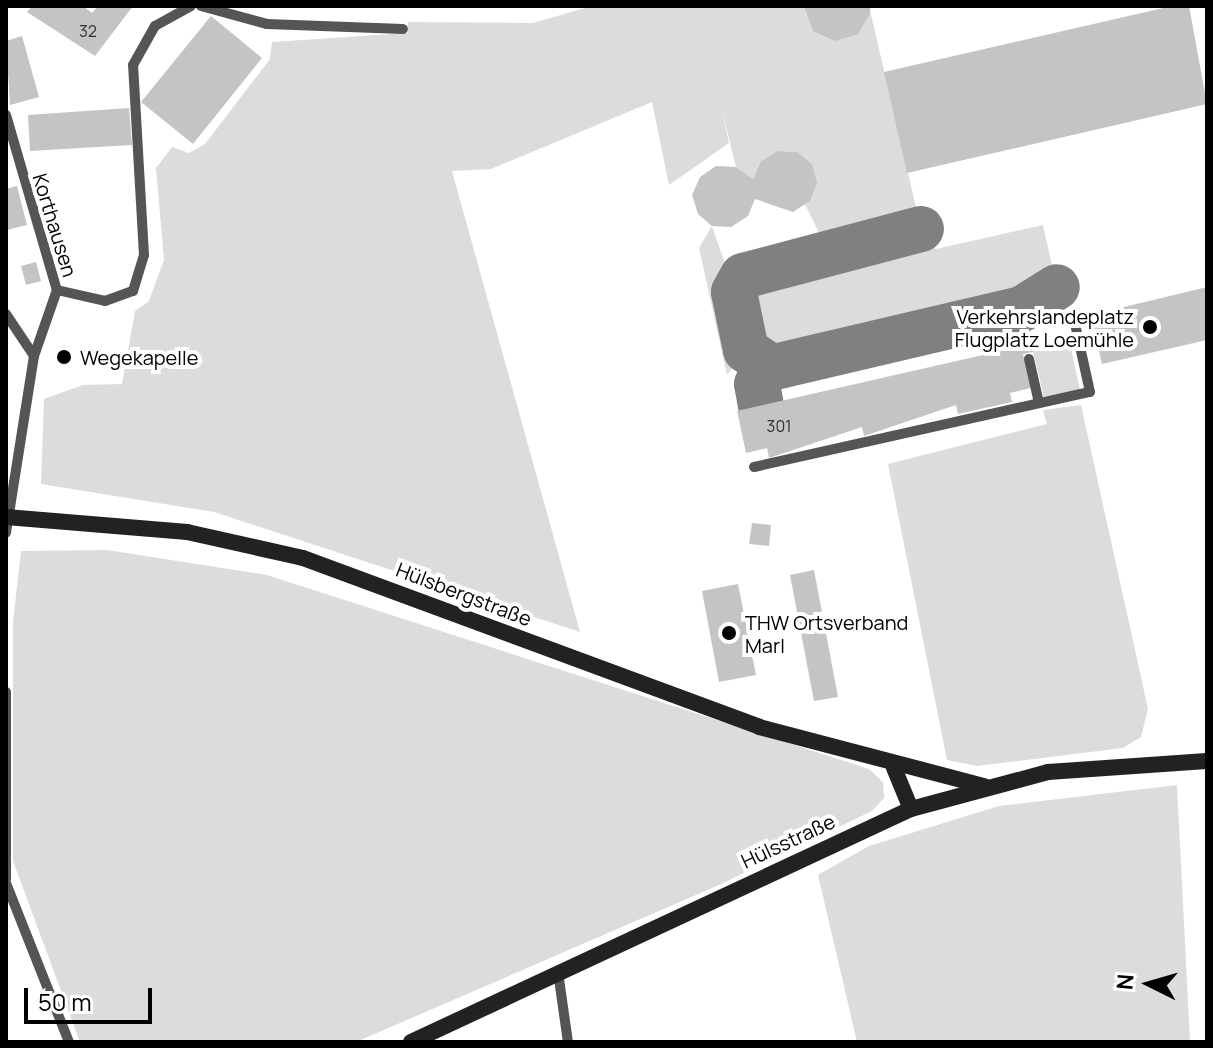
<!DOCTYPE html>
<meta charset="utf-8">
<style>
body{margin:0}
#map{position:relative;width:1213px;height:1048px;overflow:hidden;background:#fff;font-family:Manrope,sans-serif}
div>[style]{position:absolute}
.green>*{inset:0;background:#dcdcdc}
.taxiway>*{height:46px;margin:-23px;padding:0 23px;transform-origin:23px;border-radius:23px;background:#808080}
.building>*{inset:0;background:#c4c4c4}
.lane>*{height:10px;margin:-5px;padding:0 5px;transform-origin:5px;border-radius:5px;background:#555}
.secondary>*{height:16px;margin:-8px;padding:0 8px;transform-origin:8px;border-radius:8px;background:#222}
.dots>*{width:22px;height:22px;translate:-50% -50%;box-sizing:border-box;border:4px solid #fff;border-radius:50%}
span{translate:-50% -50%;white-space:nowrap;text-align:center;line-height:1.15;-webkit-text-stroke:8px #fff;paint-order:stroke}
.number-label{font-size:16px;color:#313131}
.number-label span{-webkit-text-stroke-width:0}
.street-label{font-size:20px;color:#000}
.poi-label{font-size:20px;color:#000}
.right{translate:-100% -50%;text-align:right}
.left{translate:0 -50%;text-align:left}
.frame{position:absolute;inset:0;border:8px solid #000;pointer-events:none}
.north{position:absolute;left:1109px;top:944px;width:80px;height:80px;-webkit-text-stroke:6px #fff;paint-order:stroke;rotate:275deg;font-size:22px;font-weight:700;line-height:32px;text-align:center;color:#000}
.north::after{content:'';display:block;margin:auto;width:28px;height:36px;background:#000;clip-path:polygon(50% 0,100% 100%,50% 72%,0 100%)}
.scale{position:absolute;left:24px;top:988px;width:128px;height:36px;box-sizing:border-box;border:4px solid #000;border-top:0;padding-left:10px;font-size:24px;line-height:28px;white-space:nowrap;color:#000;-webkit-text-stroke:6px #fff;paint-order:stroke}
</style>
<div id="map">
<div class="green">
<i style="clip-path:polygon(592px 6px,869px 6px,919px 220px,822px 239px,805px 204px,797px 152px,777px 151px,761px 161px,753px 179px,736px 167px,721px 106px,729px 143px,669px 185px,652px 102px,491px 169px,452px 171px,580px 632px,214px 512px,41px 484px,44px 399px,83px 385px,122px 384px,135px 311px,149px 301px,164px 260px,156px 168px,172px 147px,189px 153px,205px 144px,270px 59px,272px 42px,408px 33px,408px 22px,533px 23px)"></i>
<i style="clip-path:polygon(1043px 225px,1053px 270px,1026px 293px,774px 351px,753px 336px,744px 295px,759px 279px,923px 239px,936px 249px)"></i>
<i style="clip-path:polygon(712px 226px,729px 275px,723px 298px,739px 359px,727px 375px,699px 248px)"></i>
<i style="clip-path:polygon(1070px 344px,1080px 390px,1044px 397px,1033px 352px)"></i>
<i style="clip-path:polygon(1081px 405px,1148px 709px,1141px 737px,1123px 748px,977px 766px,947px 760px,888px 464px,1047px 424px,1043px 410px)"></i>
<i style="clip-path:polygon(107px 550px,267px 575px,869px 769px,883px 782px,884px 798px,872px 811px,719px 885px,356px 1042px,80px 1042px,13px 861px,13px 622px,21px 551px)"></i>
<i style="clip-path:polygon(1177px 785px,1190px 1042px,857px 1042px,818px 875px,869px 846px,999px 806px)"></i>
</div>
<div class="taxiway">
<i style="left:771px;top:367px;width:30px;rotate:-146deg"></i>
<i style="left:746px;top:350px;width:59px;rotate:-101.7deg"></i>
<i style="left:734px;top:292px;width:18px;rotate:-61deg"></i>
<i style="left:743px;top:276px;width:184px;rotate:-14.8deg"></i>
<i style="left:761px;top:406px;width:22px;rotate:-100deg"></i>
<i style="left:757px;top:384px;width:17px;rotate:-59deg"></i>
<i style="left:766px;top:369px;width:263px;rotate:-13.2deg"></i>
<i style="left:1022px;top:309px;width:41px;rotate:-32.2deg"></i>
</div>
<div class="building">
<i style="clip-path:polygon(32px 6px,83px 6px,92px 13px,98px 6px,133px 6px,95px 56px,27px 12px)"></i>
<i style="clip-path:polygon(804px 6px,870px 6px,870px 13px,858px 34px,835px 41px,813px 31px)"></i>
<i style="clip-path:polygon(1172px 6px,1189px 6px,1207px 104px,907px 173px,884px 72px)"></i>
<i style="clip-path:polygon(211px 16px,262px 58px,193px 144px,141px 102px)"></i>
<i style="clip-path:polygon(22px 36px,39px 97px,10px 105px,6px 41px)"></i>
<i style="clip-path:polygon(129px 108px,132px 145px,30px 151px,28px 115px)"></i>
<i style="clip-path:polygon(777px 151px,797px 152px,812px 164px,817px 183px,810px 201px,793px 212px,755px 199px,748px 216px,731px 227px,712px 226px,698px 214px,692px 195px,700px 177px,716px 166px,736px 167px,753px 179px,761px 161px)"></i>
<i style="clip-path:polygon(17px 186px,27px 225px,7px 230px,6px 189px)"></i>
<i style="clip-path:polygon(36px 262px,41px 281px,26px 285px,21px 266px)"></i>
<i style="clip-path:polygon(1207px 287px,1207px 340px,1102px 364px,1091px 315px)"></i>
<i style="clip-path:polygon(1035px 343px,1037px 351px,1023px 354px,1031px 388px,1010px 393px,1012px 402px,958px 414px,956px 405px,864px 436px,862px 427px,769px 458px,767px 448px,746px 453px,737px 411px)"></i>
<i style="clip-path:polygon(752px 523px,771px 525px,769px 546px,749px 544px)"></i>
<i style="clip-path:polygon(814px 570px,838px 697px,814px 701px,790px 575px)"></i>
<i style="clip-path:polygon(738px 584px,756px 675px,719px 682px,702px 591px)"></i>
</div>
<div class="lane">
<i style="left:201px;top:6px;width:68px;rotate:15.3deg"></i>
<i style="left:267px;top:24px;width:136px;rotate:2.1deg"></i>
<i style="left:6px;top:115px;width:182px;rotate:73.8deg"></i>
<i style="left:57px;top:290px;width:70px;rotate:109.2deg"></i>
<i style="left:34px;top:356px;width:179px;rotate:99deg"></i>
<i style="left:57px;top:290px;width:49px;rotate:12.9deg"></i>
<i style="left:105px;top:301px;width:30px;rotate:-20deg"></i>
<i style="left:133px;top:291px;width:38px;rotate:-73deg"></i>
<i style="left:144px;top:255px;width:190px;rotate:-93.3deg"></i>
<i style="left:133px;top:65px;width:45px;rotate:-60.6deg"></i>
<i style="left:155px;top:26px;width:41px;rotate:-29.1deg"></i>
<i style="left:6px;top:314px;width:50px;rotate:56.3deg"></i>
<i style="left:1029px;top:359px;width:45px;rotate:77.2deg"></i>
<i style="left:754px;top:467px;width:344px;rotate:-12.6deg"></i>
<i style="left:1090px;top:392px;width:75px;rotate:-102.4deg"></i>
<i style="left:6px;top:692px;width:187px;rotate:90deg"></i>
<i style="left:6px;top:883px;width:171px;rotate:68.4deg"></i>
<i style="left:558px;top:972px;width:71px;rotate:81.9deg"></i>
</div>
<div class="secondary">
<i style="left:6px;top:517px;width:182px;rotate:4.7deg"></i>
<i style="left:187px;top:532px;width:119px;rotate:12.6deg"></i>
<i style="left:303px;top:558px;width:486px;rotate:20.3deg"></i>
<i style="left:759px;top:727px;width:233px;rotate:14.7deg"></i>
<i style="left:894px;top:768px;width:44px;rotate:67.5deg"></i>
<i style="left:411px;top:1042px;width:552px;rotate:-24.99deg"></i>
<i style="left:911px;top:809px;width:142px;rotate:-15.1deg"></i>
<i style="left:1048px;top:772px;width:159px;rotate:-4deg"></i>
</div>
<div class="dots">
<i style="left:1150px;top:327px;background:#000"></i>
<i style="left:64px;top:357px;background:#000"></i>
<i style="left:729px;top:633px;background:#000"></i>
</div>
<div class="number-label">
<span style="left:88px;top:31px">32</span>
<span style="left:779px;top:426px">301</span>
</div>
<div class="street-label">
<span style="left:55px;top:225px;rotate:73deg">Korthausen</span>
<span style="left:464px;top:594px;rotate:21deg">Hülsbergstraße</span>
<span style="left:788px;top:841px;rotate:-25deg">Hülsstraße</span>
</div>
<div class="poi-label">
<span class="right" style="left:1134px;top:328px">Verkehrslandeplatz<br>Flugplatz Loemühle</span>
<span class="left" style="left:80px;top:357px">Wegekapelle</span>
<span class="left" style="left:745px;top:634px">THW Ortsverband<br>Marl</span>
</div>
<div class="frame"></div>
<div class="north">N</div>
<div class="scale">50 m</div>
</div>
